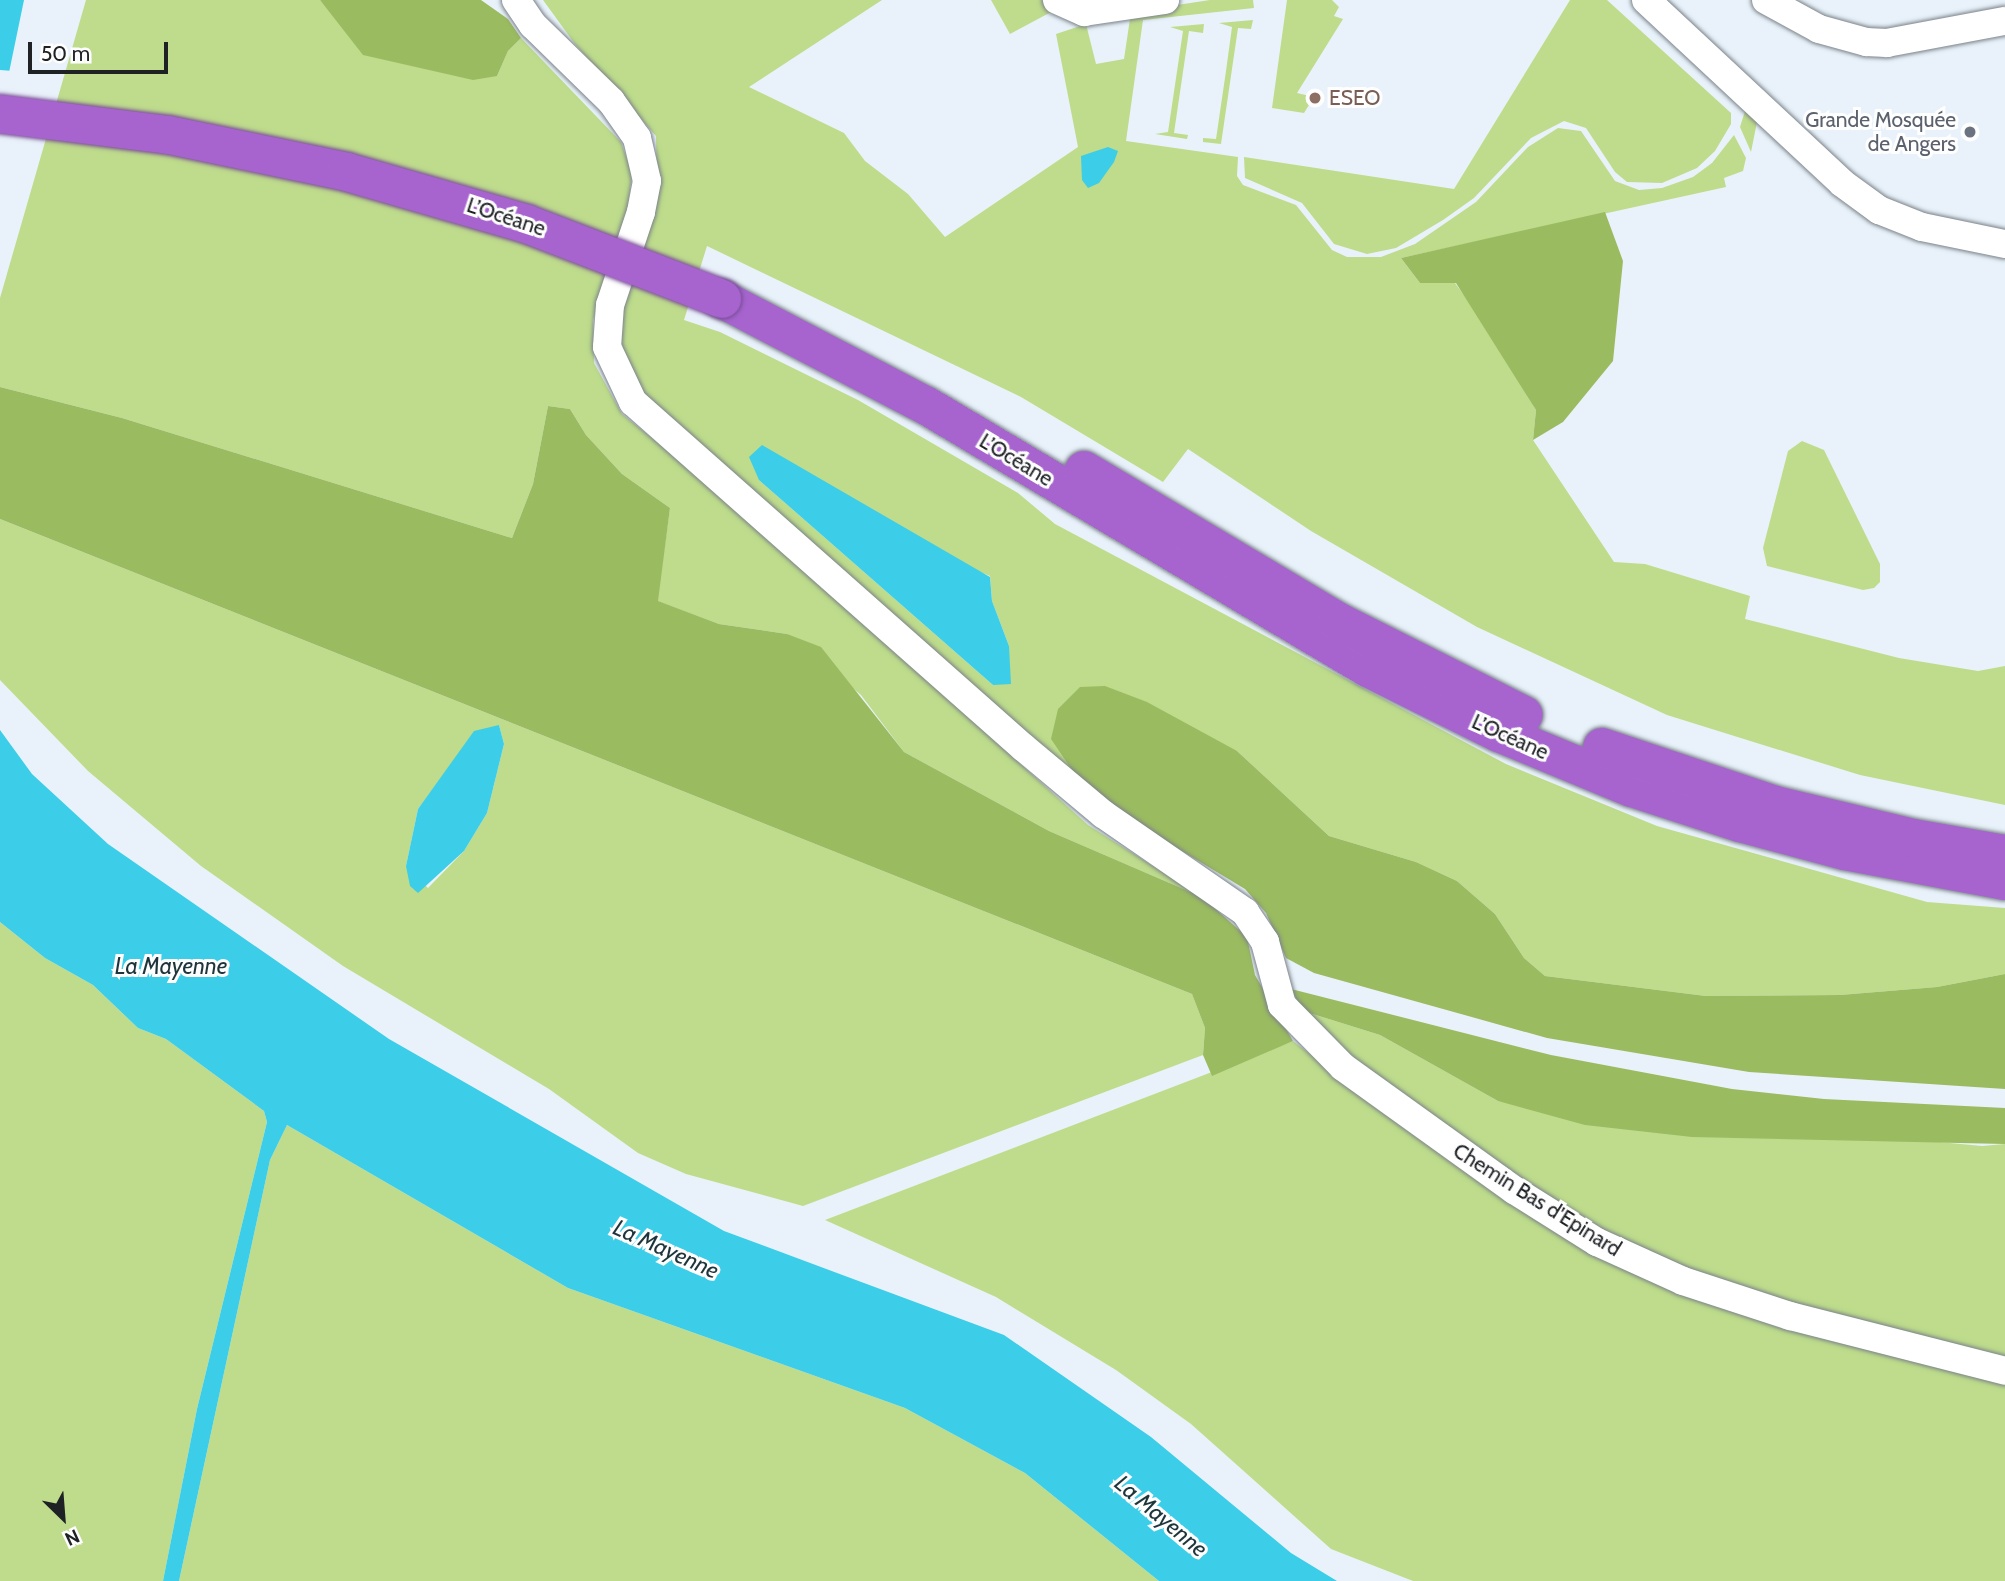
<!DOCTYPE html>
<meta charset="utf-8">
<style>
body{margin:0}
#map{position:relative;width:2005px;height:1581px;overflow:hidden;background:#e9f2fa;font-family:Cabin,sans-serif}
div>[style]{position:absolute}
.green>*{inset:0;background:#bedc8b}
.forest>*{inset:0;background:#9bbb60}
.water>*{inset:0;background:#3ccde8}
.pier>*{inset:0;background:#e9f2fa}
.roads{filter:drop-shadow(0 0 2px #7a8289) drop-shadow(0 0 2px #7a8289)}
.minor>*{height:28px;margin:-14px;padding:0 14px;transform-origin:14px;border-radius:14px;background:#fff}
.highway>*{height:38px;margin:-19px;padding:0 19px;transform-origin:19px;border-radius:19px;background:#a764cf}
.bridges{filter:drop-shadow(0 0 2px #774d94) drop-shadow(0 0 2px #774d94)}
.highway-bridge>*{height:38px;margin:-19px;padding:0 19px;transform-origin:19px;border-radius:19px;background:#a764cf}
.dots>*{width:19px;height:19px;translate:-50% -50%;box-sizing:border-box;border:4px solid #fefefe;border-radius:50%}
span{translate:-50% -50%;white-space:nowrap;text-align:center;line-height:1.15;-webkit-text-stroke:6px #fefefe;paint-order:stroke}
.education-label{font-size:21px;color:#785e54}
.left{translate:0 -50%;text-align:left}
.worship-label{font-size:21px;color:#5b616d}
.right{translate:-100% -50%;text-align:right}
.street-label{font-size:21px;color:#1f2225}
.water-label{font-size:23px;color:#1e363b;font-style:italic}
.north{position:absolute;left:28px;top:1483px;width:70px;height:70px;-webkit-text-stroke:5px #fefefe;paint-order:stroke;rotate:155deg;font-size:19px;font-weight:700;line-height:28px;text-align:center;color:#1f2225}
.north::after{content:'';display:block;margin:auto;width:24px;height:32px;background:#1f2225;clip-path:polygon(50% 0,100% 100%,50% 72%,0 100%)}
.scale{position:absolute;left:28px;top:42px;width:140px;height:32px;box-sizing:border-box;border:4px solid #1f2225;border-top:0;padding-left:9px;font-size:21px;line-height:24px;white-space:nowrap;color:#1f2225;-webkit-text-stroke:5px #fefefe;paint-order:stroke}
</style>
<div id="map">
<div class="green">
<i style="clip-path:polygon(86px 0,320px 0,330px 11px,497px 76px,508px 51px,521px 38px,621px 142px,632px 173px,628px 208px,593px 320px,594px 363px,622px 414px,723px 495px,1088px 825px,1202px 897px,1049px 831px,904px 752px,861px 695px,787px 634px,719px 624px,657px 601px,670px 508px,622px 474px,586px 435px,570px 409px,548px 406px,533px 484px,512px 538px,122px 418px,0 387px,0 298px)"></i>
<i style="clip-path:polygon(evenodd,543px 0,882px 0,749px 87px,844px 133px,865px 161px,908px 194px,945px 237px,1078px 147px,1056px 34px,1086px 24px,1096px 64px,1124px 59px,1131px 12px,1210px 0,1253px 0,1254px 8px,1143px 20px,1126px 141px,1238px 157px,1237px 176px,1243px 185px,1296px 205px,1332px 250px,1347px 257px,1381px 257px,1415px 244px,1476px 202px,1528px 147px,1558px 128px,1581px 131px,1615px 181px,1639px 190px,1662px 188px,1693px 177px,1712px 163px,1734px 135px,1746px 158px,1743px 171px,1724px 178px,1726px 187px,1401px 258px,1420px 283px,1455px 283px,1483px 321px,1536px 410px,1533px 440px,1614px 562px,1645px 564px,1750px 596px,1745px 619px,1899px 658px,1978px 671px,2005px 666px,2005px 805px,1860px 775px,1667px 715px,1477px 627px,1311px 531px,1188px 449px,1163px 482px,1021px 397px,707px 246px,684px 320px,720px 332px,858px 400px,1018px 493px,1055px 524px,1506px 764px,1657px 826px,1927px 902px,2005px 908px,2005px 974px,1937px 987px,1840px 995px,1706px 996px,1545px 976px,1524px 958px,1495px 914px,1457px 881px,1416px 862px,1329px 836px,1237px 751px,1089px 795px,661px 416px,623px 363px,621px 317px,657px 185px,656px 136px,575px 44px,543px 0,759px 480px,990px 576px,992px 601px,1009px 646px,993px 685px,759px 480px)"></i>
<i style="clip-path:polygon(991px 0,1042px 0,1053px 11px,1010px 34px)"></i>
<i style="clip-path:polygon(1287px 0,1332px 0,1339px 7px,1334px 16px,1343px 19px,1297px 93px,1314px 97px,1304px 113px,1272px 108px)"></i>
<i style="clip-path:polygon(1570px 0,1607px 0,1731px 113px,1731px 124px,1715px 151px,1697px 168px,1662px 183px,1627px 182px,1615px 172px,1586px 128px,1564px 121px,1531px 138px,1474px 198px,1443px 220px,1396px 248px,1367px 254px,1334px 244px,1302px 203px,1245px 178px,1244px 157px,1454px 189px)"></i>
<i style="clip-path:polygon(1253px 20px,1251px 29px,1238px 28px,1221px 144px,1203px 142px,1203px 138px,1216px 139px,1226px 71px,1232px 27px,1219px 23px)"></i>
<i style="clip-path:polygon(1204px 24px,1203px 33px,1189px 31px,1174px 133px,1188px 135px,1187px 139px,1155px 134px,1168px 132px,1183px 31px,1170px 27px)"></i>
<i style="clip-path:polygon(1746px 108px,1757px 122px,1751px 152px,1740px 127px)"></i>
<i style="clip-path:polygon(1802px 441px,1824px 450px,1880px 564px,1880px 582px,1874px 588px,1863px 590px,1767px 566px,1763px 548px,1788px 451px)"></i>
<i style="clip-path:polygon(evenodd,0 519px,1192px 994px,1205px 1028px,1203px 1055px,803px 1206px,686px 1174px,638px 1153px,549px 1089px,343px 966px,201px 866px,88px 771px,0 680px,0 519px,499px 725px,504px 744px,487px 813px,464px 851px,428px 888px,406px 866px,418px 809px,444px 774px,499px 725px)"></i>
<i style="clip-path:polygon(0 922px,45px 958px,93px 985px,138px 1028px,166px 1039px,264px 1111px,267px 1122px,197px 1409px,163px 1581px,0 1581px)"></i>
<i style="clip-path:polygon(1303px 1011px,1380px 1035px,1498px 1101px,1982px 1146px,2005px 1144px,2005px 1356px,1867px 1324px,1722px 1282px,1632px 1249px,1502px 1170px,1326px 1042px)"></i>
<i style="clip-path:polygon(1293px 1041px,1458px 1167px,1636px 1267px,2005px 1379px,2005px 1581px,1413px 1581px,1331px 1549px,1191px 1424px,1116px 1370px,996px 1297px,825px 1220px)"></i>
<i style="clip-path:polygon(287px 1125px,568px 1288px,905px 1408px,1025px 1473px,1159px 1581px,179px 1581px,270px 1160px)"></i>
</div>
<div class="forest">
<i style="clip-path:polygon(320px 0,481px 0,508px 19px,521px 38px,508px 51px,497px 76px,473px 80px,363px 55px)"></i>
<i style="clip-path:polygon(1605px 212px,1623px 261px,1613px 361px,1563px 422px,1533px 440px,1536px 410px,1456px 283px,1420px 283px,1401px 258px)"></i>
<i style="clip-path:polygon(0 387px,122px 418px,512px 538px,533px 484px,548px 406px,570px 409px,586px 435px,622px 474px,670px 508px,658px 601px,719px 624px,787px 634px,821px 647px,904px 752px,1049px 831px,1202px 897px,1247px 937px,1255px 975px,1293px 1041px,1212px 1076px,1203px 1055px,1205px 1028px,1192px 994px,0 519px)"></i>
<i style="clip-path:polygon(1105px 686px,1147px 702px,1237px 751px,1329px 836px,1416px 862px,1457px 881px,1495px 914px,1524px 958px,1545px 976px,1706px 996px,1840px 995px,1937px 987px,2005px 974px,2005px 1089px,1749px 1072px,1547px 1038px,1314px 973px,1286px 958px,1266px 913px,1245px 889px,1089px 795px,1051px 739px,1058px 709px,1080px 687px)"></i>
<i style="clip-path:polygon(1291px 989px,1551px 1055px,1732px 1089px,1824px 1099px,2005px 1108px,2005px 1144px,1692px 1137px,1585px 1125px,1498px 1101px,1380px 1035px,1303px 1011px)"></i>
</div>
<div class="water">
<i style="clip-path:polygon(0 0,24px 0,0 116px)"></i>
<i style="clip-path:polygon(1108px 147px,1118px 151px,1114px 162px,1099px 183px,1088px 188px,1082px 180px,1081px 156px)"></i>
<i style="clip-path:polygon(762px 445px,990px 577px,992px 601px,1009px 646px,1011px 684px,993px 685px,759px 480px,749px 457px)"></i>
<i style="clip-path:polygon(499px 725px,504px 744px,487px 813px,464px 851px,418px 893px,410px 886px,406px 866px,418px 809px,474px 731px)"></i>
<i style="clip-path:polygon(0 730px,32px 774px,108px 844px,389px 1039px,724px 1231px,1004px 1335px,1151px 1437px,1291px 1553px,1337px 1581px,1159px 1581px,1025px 1473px,905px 1408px,568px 1288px,287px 1125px,270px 1160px,179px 1581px,163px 1581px,197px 1409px,267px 1122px,264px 1111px,166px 1039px,138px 1028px,93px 985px,45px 958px,0 922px)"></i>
</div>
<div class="pier">
<i style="clip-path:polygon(0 70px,13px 71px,0 119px)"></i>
</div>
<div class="roads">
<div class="minor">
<i style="left:516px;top:0;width:30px;rotate:56deg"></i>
<i style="left:533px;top:25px;width:109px;rotate:44.3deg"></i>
<i style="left:611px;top:101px;width:45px;rotate:54.9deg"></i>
<i style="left:637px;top:138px;width:44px;rotate:76.9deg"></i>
<i style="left:647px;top:181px;width:32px;rotate:101deg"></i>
<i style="left:641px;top:212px;width:98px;rotate:108.4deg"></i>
<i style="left:610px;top:305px;width:42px;rotate:94.1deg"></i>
<i style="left:607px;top:347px;width:61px;rotate:64.7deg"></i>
<i style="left:633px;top:402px;width:522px;rotate:41.51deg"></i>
<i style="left:1024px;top:748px;width:103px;rotate:39.9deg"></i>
<i style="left:1103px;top:814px;width:173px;rotate:34.6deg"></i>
<i style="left:1245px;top:912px;width:36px;rotate:56deg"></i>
<i style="left:1265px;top:942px;width:65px;rotate:74.9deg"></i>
<i style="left:1282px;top:1005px;width:87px;rotate:45.5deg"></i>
<i style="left:1343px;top:1067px;width:211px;rotate:35.7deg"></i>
<i style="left:1514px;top:1190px;width:98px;rotate:32.1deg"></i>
<i style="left:1597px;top:1242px;width:94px;rotate:24.4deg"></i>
<i style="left:1683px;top:1281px;width:113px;rotate:18.1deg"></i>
<i style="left:1790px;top:1316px;width:222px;rotate:14.3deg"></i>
<i style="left:1057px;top:0;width:30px;rotate:24deg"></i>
<i style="left:1084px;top:12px;width:82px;rotate:-8.4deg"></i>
<i style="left:1646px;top:0;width:268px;rotate:43deg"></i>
<i style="left:1842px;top:183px;width:46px;rotate:36.1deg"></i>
<i style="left:1879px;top:210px;width:46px;rotate:21.6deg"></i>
<i style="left:1922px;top:227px;width:85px;rotate:11.6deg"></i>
<i style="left:1766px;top:0;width:60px;rotate:28.7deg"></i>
<i style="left:1819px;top:29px;width:49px;rotate:15.5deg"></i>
<i style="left:1866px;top:42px;width:21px;rotate:3deg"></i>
<i style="left:1887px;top:43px;width:120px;rotate:-10.6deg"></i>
</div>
<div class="highway">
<i style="left:722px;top:299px;width:231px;rotate:27.6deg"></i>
<i style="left:927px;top:406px;width:513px;rotate:30.71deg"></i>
<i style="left:1368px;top:668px;width:146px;rotate:26.4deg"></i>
<i style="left:1499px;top:733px;width:144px;rotate:22.5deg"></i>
<i style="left:1632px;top:788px;width:114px;rotate:18deg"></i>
<i style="left:1740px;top:823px;width:109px;rotate:14.9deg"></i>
<i style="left:1845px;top:851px;width:163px;rotate:10.6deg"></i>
<i style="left:1084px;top:470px;width:295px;rotate:30.8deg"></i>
<i style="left:1337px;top:621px;width:209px;rotate:26.7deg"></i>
<i style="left:1602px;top:747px;width:182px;rotate:18.5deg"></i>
<i style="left:1775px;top:805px;width:142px;rotate:13.4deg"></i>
<i style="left:1913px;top:838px;width:93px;rotate:9.9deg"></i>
</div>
</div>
<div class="bridges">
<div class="highway-bridge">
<i style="left:0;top:114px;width:170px;rotate:7.1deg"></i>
<i style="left:169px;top:135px;width:182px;rotate:11.7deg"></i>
<i style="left:347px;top:172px;width:187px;rotate:16.1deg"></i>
<i style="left:527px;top:224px;width:209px;rotate:21deg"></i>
</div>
</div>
<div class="dots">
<i style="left:1315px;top:98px;background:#8d6e63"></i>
<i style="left:1970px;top:132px;background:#6b7280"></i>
</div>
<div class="education-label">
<span class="left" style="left:1329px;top:98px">ESEO</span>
</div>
<div class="worship-label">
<span class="right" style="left:1956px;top:132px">Grande Mosquée<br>de Angers</span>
</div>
<div class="street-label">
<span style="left:506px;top:217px;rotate:18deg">L’Océane</span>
<span style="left:1016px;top:460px;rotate:31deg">L’Océane</span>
<span style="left:1510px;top:737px;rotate:24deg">L’Océane</span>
<span style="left:1537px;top:1200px;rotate:32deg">Chemin Bas d'Epinard</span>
</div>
<div class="water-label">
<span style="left:171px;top:966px">La Mayenne</span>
<span style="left:666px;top:1249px;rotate:24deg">La Mayenne</span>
<span style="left:1161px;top:1516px;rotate:40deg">La Mayenne</span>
</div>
<div class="north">N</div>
<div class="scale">50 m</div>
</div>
